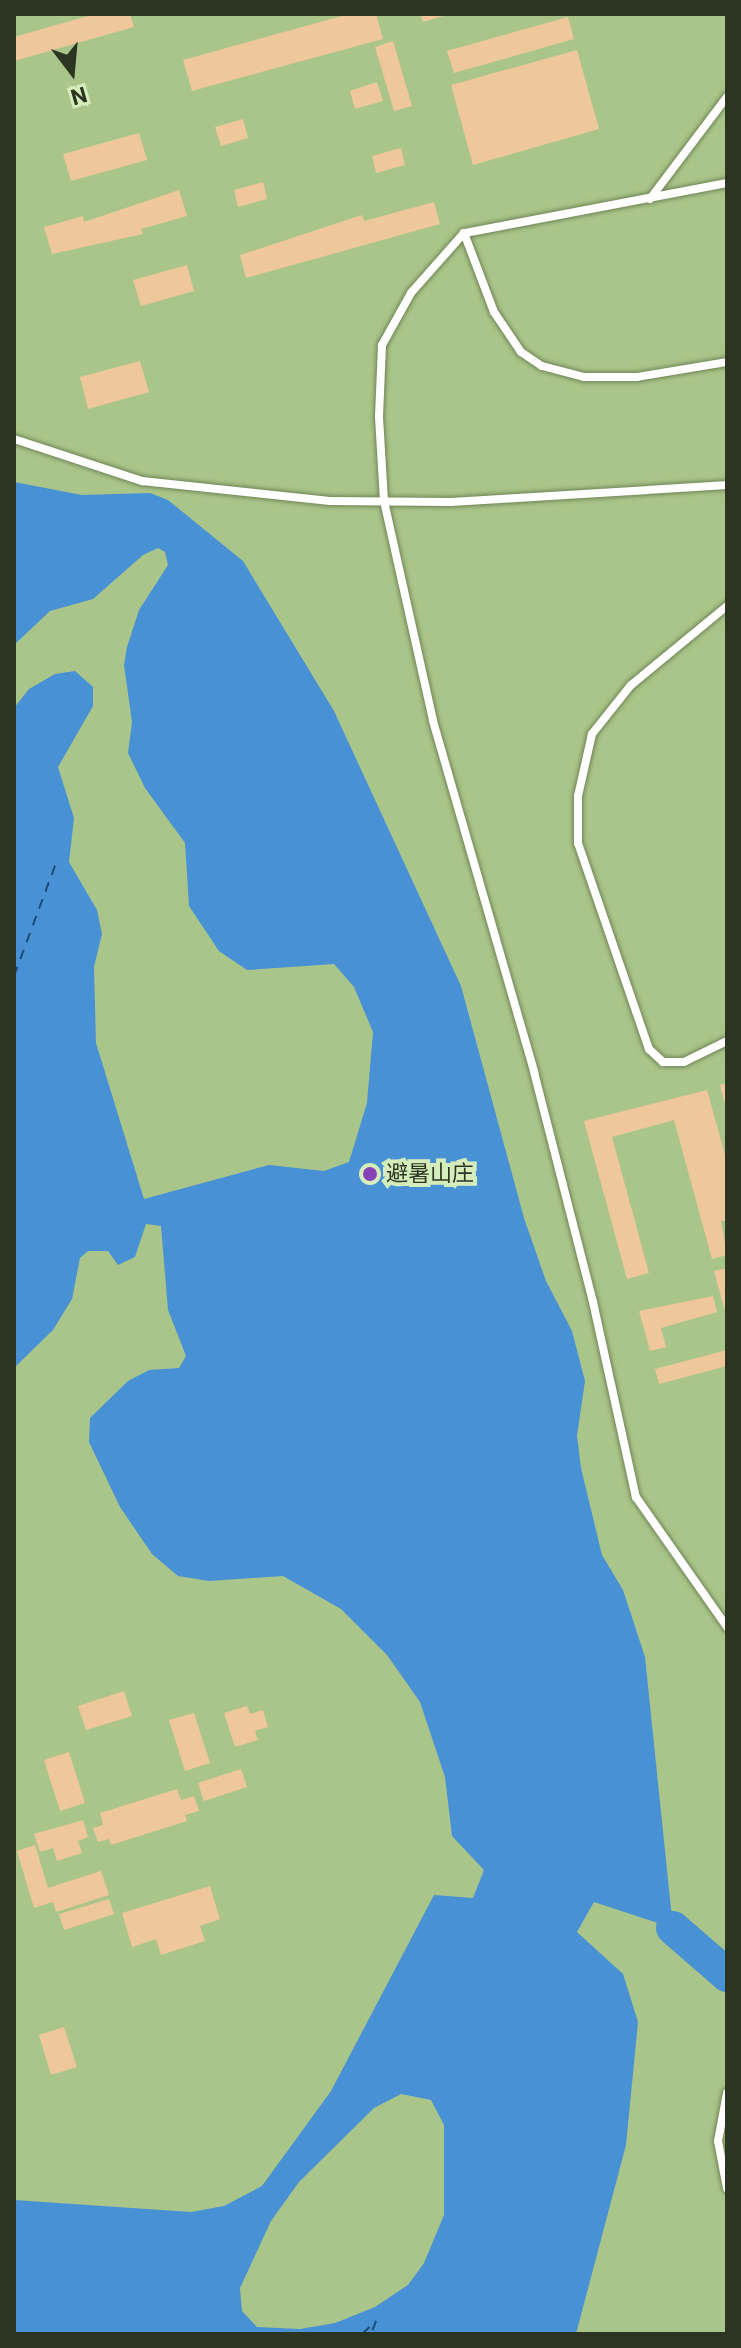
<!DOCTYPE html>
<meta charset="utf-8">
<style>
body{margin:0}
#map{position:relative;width:741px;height:2348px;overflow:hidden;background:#d5edbb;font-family:Roboto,"Noto Sans SC",sans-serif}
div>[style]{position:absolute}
.green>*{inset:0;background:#aac589}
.water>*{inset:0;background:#4891d5}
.river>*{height:34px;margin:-17px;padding:0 17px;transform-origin:17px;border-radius:17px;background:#4891d5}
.ferry>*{height:2px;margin-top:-1px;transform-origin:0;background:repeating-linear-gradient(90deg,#184c79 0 10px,transparent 0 18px)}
.building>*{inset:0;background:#eec79d}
.roads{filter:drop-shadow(0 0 2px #708557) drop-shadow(0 0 2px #708557)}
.service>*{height:8px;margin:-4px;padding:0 4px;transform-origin:4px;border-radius:4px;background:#fff}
.dots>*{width:22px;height:22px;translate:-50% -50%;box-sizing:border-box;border:4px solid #d5edbb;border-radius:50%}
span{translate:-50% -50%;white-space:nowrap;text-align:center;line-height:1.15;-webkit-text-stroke:8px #d5edbb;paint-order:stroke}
.poi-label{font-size:22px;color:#2c3522}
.left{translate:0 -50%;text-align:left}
.frame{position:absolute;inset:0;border:16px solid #2c3522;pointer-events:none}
.north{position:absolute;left:32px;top:32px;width:80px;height:80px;-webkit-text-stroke:6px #d5edbb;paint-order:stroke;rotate:164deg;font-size:22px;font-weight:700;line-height:32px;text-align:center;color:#2c3522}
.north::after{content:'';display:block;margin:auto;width:28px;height:36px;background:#2c3522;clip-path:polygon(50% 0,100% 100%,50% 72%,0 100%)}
</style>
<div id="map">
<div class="green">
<i style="clip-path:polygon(14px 14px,727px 14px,727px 2334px,14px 2334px)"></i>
</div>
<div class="water">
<i style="clip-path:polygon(evenodd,14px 482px,82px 495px,150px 493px,168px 500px,243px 561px,334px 711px,461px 986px,524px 1218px,546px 1281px,572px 1331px,585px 1381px,577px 1436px,581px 1468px,602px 1555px,623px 1590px,645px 1657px,673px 1928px,594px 1902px,577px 1932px,623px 1974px,638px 2022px,626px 2145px,576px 2334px,14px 2334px,14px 2200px,191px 2212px,224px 2206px,262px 2186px,331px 2091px,434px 1895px,473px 1898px,484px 1870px,452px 1836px,445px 1777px,420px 1702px,387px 1655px,341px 1609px,283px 1576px,209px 1581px,178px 1576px,152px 1554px,120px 1507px,89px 1442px,90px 1418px,128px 1381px,149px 1370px,179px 1368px,186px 1356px,168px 1310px,161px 1226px,146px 1224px,135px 1257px,118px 1265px,108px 1251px,88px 1251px,80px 1258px,72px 1299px,53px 1330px,14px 1368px,14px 708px,29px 689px,55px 674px,75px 671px,93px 687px,93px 706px,58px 767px,74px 818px,69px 862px,97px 910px,102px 934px,94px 967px,96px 1043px,144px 1199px,269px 1165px,324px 1171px,349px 1162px,367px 1103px,373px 1032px,354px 987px,334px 964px,247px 970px,219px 951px,189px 906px,185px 843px,145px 788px,128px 753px,132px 722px,124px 665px,127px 647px,139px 610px,168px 565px,165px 552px,158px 548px,143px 555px,93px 599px,50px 611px,14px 645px,14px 482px,401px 2094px,431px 2100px,444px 2125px,444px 2215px,424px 2263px,408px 2285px,375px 2307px,335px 2323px,300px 2329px,257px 2327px,242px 2311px,240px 2288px,271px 2221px,299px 2182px,374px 2108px,401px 2094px)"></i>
</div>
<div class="river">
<i style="left:673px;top:1928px;width:72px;rotate:41deg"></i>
</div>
<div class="ferry">
<i style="left:14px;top:976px;width:121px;rotate:-69.6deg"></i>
<i style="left:362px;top:2334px;width:19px;rotate:-43deg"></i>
<i style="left:376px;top:2321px;width:14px;rotate:111deg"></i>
</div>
<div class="building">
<i style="clip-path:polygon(95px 14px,130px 14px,134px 27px,14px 61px,14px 37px)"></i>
<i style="clip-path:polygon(349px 14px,376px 14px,383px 39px,192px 91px,183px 60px)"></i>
<i style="clip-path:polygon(421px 14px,447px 14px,447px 15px,423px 22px)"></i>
<i style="clip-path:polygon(568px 17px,574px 39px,454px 73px,447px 51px)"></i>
<i style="clip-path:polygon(393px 41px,412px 106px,394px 111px,375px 47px)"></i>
<i style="clip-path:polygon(577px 50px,599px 129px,473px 165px,451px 85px)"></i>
<i style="clip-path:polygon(377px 82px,383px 101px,355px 109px,350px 91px)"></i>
<i style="clip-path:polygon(243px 119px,248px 138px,221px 146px,215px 127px)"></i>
<i style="clip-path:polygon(139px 133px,147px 160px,71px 181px,63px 154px)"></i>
<i style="clip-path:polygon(401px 148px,405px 165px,376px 173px,372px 156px)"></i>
<i style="clip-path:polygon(263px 182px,267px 199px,238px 207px,234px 190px)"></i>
<i style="clip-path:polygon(179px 190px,187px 216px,141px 229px,143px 234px,52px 254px,44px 227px,83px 216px,84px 222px)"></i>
<i style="clip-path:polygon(434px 202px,440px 224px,246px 278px,240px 255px,362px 215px,364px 221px)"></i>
<i style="clip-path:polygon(187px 265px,194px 291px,141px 306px,133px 280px)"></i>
<i style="clip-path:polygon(140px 361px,149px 392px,88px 409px,80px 377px)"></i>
<i style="clip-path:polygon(727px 1083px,727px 1109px,726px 1109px,720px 1085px)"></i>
<i style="clip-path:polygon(707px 1090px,727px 1162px,727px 1220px,721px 1221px,727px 1255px,712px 1259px,674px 1120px,612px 1137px,649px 1273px,627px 1279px,584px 1121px)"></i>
<i style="clip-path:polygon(727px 1268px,727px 1314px,726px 1315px,714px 1271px)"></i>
<i style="clip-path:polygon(713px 1296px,717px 1312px,661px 1328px,666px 1347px,650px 1351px,639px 1311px)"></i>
<i style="clip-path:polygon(727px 1350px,727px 1366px,659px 1384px,655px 1369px)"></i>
<i style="clip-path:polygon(124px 1691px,132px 1716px,86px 1730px,78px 1706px)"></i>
<i style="clip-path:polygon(247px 1706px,250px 1714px,263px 1710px,268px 1727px,255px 1731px,258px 1740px,235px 1747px,224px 1713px)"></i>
<i style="clip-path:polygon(194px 1713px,210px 1763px,185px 1771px,169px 1720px)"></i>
<i style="clip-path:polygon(69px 1752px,85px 1803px,60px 1811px,44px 1760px)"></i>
<i style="clip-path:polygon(241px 1769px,247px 1787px,204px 1801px,198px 1783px)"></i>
<i style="clip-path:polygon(177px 1789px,181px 1800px,194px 1796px,199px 1811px,185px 1815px,187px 1821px,111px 1845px,109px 1839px,98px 1842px,93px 1828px,103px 1825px,100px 1813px)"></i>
<i style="clip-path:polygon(83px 1820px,88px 1837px,78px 1841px,82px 1853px,57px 1861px,53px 1848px,40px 1852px,34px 1834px)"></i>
<i style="clip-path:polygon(35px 1845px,48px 1888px,101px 1871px,109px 1895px,56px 1912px,53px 1902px,34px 1908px,17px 1851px)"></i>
<i style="clip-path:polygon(210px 1886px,220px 1919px,200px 1926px,205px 1941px,161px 1955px,156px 1939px,132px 1947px,122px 1913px)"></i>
<i style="clip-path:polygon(109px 1899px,114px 1914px,64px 1930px,59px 1914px)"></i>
<i style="clip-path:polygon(64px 2027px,77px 2067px,51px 2075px,39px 2035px)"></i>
</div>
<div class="roads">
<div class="service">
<i style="left:727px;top:183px;width:268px;rotate:169.2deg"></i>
<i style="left:464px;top:233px;width:80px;rotate:131.5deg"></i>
<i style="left:411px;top:293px;width:60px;rotate:119.1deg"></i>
<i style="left:382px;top:345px;width:72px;rotate:92.4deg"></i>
<i style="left:379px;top:417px;width:84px;rotate:86.6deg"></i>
<i style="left:384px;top:501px;width:225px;rotate:77.4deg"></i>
<i style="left:433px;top:721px;width:365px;rotate:73.9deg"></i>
<i style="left:534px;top:1072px;width:237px;rotate:75.6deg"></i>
<i style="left:593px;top:1302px;width:200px;rotate:77.6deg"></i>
<i style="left:636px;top:1497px;width:159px;rotate:55deg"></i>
<i style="left:650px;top:199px;width:128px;rotate:-53deg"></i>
<i style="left:464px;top:233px;width:85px;rotate:69.2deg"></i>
<i style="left:494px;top:312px;width:48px;rotate:56deg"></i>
<i style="left:521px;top:352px;width:25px;rotate:34deg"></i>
<i style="left:542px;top:366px;width:43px;rotate:14.7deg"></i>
<i style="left:584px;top:377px;width:53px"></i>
<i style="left:637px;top:377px;width:91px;rotate:-9.5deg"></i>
<i style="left:14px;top:439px;width:135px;rotate:18.2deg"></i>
<i style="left:142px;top:481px;width:189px;rotate:6.1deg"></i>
<i style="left:330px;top:501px;width:121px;rotate:0.5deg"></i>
<i style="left:451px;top:502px;width:277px;rotate:-3.5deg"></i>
<i style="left:727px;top:606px;width:124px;rotate:140.5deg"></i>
<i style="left:631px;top:685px;width:63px;rotate:128.5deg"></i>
<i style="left:592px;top:734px;width:64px;rotate:102.7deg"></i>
<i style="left:578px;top:796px;width:47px;rotate:90deg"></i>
<i style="left:578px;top:843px;width:218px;rotate:71deg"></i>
<i style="left:649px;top:1049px;width:19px;rotate:43deg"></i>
<i style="left:663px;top:1062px;width:21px"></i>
<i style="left:684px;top:1062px;width:48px;rotate:-26deg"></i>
<i style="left:727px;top:2093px;width:49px;rotate:100.6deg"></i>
<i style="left:718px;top:2141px;width:48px;rotate:79.2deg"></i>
</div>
</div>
<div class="dots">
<i style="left:370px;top:1174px;background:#8642b6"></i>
</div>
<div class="poi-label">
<span class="left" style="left:386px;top:1174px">避暑山庄</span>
</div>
<div class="frame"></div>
<div class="north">N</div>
</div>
